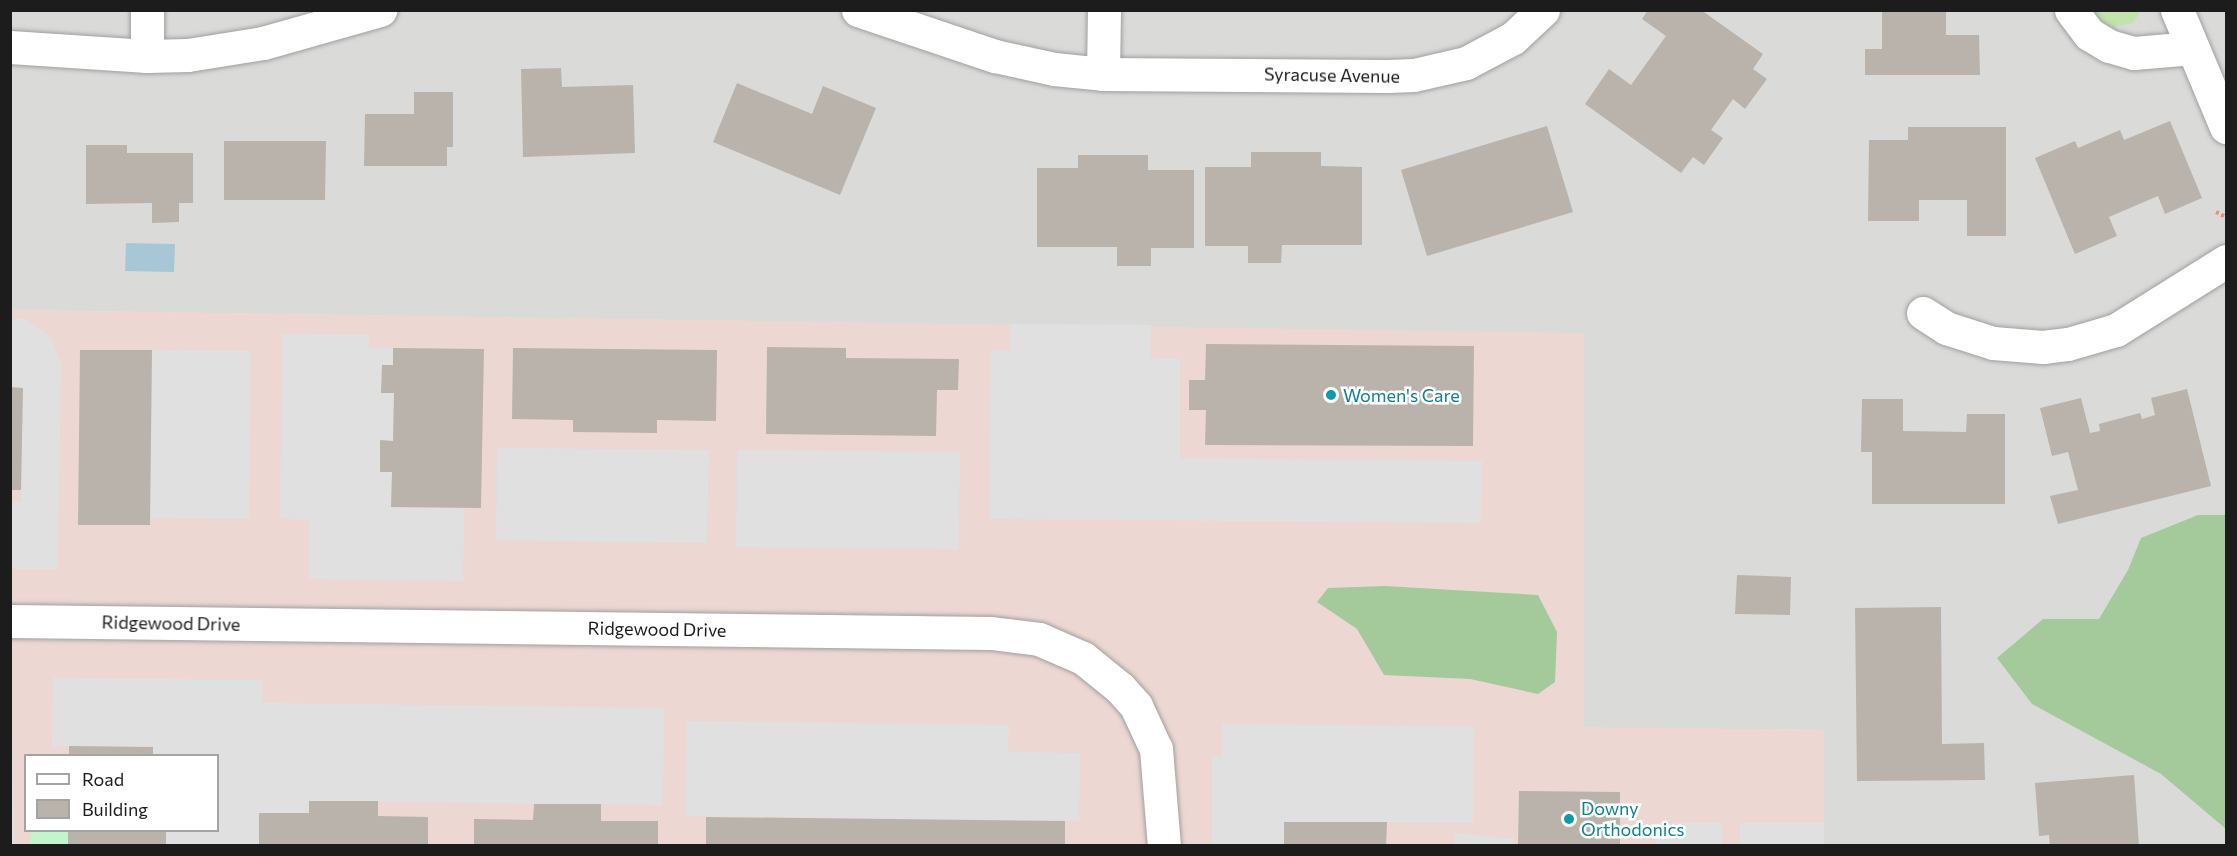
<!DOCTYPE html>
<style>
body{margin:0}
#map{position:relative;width:2237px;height:856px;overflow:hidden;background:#edebe3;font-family:Commissioner,sans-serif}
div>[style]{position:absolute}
.residential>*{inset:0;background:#dadad9}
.commercial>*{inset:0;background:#edd7d3}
.grass>*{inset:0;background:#c1e3ad}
.forest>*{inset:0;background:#a4c99b}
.park>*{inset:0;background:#c3f4cc}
.parking>*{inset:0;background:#e0e0e0}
.water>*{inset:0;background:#a7c7d7}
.building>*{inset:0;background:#b9b3ac}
.path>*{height:4px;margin-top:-2px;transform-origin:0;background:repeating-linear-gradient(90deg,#ed8e74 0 3px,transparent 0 6px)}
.roads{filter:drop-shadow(0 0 2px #a0a0a0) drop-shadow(0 0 2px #a0a0a0)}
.minor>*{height:33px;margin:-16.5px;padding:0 16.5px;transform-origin:16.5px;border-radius:16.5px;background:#fff}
.dots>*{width:16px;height:16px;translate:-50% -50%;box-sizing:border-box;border:3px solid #fff;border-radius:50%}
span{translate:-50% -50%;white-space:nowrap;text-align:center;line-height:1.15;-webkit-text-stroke:5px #fff;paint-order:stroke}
.street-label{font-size:18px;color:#1c1c1c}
.culture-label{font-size:18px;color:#0d838f}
.left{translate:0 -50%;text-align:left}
.frame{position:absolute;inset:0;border:12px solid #1c1c1c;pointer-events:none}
.legend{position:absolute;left:24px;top:754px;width:195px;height:78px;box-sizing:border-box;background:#fff;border:2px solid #a4a4a4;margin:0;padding:8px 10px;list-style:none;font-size:18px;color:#1c1c1c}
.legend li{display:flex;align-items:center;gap:12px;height:30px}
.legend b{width:30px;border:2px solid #a4a4a4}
</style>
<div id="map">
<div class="residential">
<i style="clip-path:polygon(11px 11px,2226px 11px,2226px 845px,1824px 845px,1824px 730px,1584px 728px,1584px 334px,11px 310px)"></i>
</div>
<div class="commercial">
<i style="clip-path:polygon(evenodd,11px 310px,1584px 333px,1584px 727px,1824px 730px,1824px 845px,11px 846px,11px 310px,26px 756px,218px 756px,218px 830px,26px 830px,26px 756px)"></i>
</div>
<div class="grass">
<i style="clip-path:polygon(2086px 11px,2141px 11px,2133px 23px,2114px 27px,2095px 21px)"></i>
</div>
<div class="forest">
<i style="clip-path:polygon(2198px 515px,2226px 515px,2226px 829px,2161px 774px,2032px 704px,1997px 658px,2043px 619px,2099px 619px,2128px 570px,2141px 538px)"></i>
<i style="clip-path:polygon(1385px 586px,1538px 595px,1557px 632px,1555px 682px,1538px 694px,1470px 679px,1384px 675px,1357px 629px,1317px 602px,1328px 588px)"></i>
</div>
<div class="park">
<i style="clip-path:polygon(31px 830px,68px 831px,68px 845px,30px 845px)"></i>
</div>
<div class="parking">
<i style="clip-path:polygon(11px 319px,25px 319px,49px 335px,61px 361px,58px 569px,11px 569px,11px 502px,21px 502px,23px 388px,11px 387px)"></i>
<i style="clip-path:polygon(1011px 324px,1151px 325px,1151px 358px,1180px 359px,1180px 458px,1482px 461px,1481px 523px,989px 519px,991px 350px,1010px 350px)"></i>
<i style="clip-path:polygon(282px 334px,369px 335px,369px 348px,393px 348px,393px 365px,382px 366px,381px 393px,394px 393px,393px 441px,380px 441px,380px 472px,392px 472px,391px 507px,464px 508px,463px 581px,309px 579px,309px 520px,280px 519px)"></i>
<i style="clip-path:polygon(152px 350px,251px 351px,249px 519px,150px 518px)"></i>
<i style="clip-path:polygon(497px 448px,709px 450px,707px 543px,496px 540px)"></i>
<i style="clip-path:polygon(737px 450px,960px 452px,959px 549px,736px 547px)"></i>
<i style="clip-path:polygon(53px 678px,263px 680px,263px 703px,664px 708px,663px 805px,310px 801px,309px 813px,260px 813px,259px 845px,166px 845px,166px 831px,218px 830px,218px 756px,153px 755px,153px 747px,52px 746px)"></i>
<i style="clip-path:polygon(10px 696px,11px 696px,15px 846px,10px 845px)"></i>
<i style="clip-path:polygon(687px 721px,1009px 725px,1008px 752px,1080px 753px,1079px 821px,686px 816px)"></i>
<i style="clip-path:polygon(1222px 724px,1474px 726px,1473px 823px,1285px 822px,1284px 845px,1212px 846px,1212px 756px,1222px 756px)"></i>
<i style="clip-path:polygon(1655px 823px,1722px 823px,1722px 845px,1655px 845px)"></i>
<i style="clip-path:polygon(1740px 823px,1824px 823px,1824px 845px,1740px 845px)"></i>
<i style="clip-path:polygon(1455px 833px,1514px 839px,1514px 845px,1454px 845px)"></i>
</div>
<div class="water">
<i style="clip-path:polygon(126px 243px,175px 244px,174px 272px,125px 271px)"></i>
</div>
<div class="building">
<i style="clip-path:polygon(1648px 10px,1701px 10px,1763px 54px,1753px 69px,1767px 79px,1745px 109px,1733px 99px,1711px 130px,1723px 138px,1704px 165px,1693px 157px,1681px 173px,1585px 104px,1609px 69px,1631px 85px,1666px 36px,1642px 19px)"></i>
<i style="clip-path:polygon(1882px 10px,1946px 10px,1946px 35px,1979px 35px,1980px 75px,1865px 75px,1865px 49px,1882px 49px)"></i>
<i style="clip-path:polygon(561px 68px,562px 87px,633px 85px,635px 153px,523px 157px,521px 69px)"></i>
<i style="clip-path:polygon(737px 83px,812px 114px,823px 86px,876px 108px,840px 195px,713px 142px)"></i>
<i style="clip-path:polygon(414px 92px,453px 92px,453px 147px,447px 147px,447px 166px,364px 166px,365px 114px,414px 114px)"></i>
<i style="clip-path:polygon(2170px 121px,2202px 198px,2165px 214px,2158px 196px,2109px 217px,2117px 236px,2075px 254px,2035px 158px,2075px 141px,2078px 148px,2120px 130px,2124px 140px)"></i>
<i style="clip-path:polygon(1547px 126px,1573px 212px,1427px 256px,1401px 170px)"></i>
<i style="clip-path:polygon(1908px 127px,2006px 127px,2006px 236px,1967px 236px,1967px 200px,1919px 200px,1919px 221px,1868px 221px,1869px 140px,1908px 140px)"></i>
<i style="clip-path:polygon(224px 141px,326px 141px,325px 200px,224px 200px)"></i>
<i style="clip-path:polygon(86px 145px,127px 145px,127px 153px,193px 153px,193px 203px,179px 203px,179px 222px,152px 223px,152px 203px,86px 204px)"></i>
<i style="clip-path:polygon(1251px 152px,1321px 152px,1321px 166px,1362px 167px,1362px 245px,1282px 245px,1281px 263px,1248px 263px,1248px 246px,1205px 246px,1205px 167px,1251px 167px)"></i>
<i style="clip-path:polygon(1078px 155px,1148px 155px,1148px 170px,1194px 170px,1194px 248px,1151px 248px,1151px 266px,1117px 266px,1117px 247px,1037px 247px,1037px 168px,1078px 168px)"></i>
<i style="clip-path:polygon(1206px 344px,1474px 346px,1473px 446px,1205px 445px,1206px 410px,1189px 410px,1189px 380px,1205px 380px)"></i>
<i style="clip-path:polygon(767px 347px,846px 348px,846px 358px,959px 359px,958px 390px,937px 390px,936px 436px,766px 434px)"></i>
<i style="clip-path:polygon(393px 348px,484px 349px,481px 508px,391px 507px,392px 472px,380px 472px,380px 440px,393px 441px,394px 393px,381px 393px,382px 365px,393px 365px)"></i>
<i style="clip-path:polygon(513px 348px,717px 350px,716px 421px,657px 420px,657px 433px,573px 432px,573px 420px,512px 419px)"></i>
<i style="clip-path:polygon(80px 350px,152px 350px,150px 525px,78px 525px)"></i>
<i style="clip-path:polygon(10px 387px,23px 388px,21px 490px,10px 490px)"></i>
<i style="clip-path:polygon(2187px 389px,2211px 486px,2058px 524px,2050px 496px,2078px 490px,2068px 452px,2052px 456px,2040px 408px,2081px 398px,2090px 433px,2100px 431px,2099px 424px,2140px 413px,2142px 419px,2155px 415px,2151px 398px)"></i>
<i style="clip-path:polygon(1862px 399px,1903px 399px,1903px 431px,1966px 432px,1967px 414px,2005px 414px,2005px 504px,1872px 504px,1872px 452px,1861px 452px)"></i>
<i style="clip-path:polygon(1737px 575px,1791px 577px,1790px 615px,1735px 614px)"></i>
<i style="clip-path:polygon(1941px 607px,1942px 744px,1984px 743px,1985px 780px,1857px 781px,1855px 608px)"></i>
<i style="clip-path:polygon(69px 746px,153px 747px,153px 756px,69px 756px)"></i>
<i style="clip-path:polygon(2134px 775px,2139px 846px,2050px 846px,2049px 835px,2039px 836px,2035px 783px)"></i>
<i style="clip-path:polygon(1519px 791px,1620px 792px,1620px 846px,1518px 846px)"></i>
<i style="clip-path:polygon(309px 801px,378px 801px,378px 816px,428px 817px,428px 846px,259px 846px,259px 813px,309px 813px)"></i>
<i style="clip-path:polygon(534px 804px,601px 804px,601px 821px,658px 821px,658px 846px,474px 846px,474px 819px,533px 820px)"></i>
<i style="clip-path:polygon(706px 817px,1065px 821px,1065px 846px,706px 846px)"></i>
<i style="clip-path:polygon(1284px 822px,1387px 822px,1386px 846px,1284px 846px)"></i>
<i style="clip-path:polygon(68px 830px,166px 830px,166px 846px,68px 846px)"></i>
</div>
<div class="path">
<i style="left:2216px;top:212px;width:11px;rotate:27deg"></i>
</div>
<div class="roads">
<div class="minor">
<i style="left:858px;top:10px;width:145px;rotate:18.6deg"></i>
<i style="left:995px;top:56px;width:60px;rotate:12.4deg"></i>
<i style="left:1054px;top:69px;width:49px;rotate:5.8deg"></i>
<i style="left:1103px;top:74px;width:284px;rotate:0.4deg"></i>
<i style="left:1387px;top:76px;width:27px;rotate:-2deg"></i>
<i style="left:1414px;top:75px;width:53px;rotate:-13deg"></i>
<i style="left:1466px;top:63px;width:53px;rotate:-28deg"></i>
<i style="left:1513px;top:38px;width:41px;rotate:-43deg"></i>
<i style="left:2071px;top:10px;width:30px;rotate:53deg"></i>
<i style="left:2089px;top:34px;width:23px;rotate:31deg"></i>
<i style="left:2109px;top:46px;width:26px;rotate:16deg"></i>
<i style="left:2134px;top:53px;width:59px;rotate:-4.8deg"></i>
<i style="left:2177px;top:10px;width:127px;rotate:67.3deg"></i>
<i style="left:10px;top:47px;width:137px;rotate:3.8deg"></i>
<i style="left:147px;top:56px;width:41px;rotate:-1.4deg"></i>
<i style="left:188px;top:55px;width:76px;rotate:-9.1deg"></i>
<i style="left:263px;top:43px;width:122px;rotate:-15.8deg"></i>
<i style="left:147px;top:56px;width:46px;rotate:-90deg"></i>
<i style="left:1103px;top:74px;width:64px;rotate:-89.1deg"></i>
<i style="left:1923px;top:313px;width:27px;rotate:33deg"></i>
<i style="left:1946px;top:328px;width:49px;rotate:17.7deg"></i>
<i style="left:1993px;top:343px;width:50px;rotate:4.6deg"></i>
<i style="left:2043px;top:347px;width:25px;rotate:-7deg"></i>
<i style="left:2068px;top:344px;width:50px;rotate:-16.3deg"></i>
<i style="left:2116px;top:330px;width:130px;rotate:-32.1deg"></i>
<i style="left:10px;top:621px;width:981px;rotate:0.7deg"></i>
<i style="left:991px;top:633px;width:48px;rotate:7.1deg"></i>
<i style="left:1039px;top:639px;width:48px;rotate:23.4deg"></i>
<i style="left:1083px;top:658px;width:48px;rotate:39deg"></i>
<i style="left:1120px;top:688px;width:24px;rotate:48deg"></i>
<i style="left:1136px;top:706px;width:47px;rotate:65.1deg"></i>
<i style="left:1156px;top:749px;width:97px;rotate:85.3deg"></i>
</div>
</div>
<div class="dots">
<i style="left:1331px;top:395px;background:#0f9aa8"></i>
<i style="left:1569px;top:819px;background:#0f9aa8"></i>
</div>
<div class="street-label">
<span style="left:1332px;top:75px;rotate:1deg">Syracuse Avenue</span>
<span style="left:171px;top:623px;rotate:1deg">Ridgewood Drive</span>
<span style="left:657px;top:629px;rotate:1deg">Ridgewood Drive</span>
</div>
<div class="culture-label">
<span class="left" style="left:1343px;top:395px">Women's Care</span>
<span class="left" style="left:1581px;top:819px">Downy<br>Orthodonics</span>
</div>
<div class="frame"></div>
<ul class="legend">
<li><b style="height:8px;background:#fff"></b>Road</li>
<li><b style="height:16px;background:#b9b3ac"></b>Building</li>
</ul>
</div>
